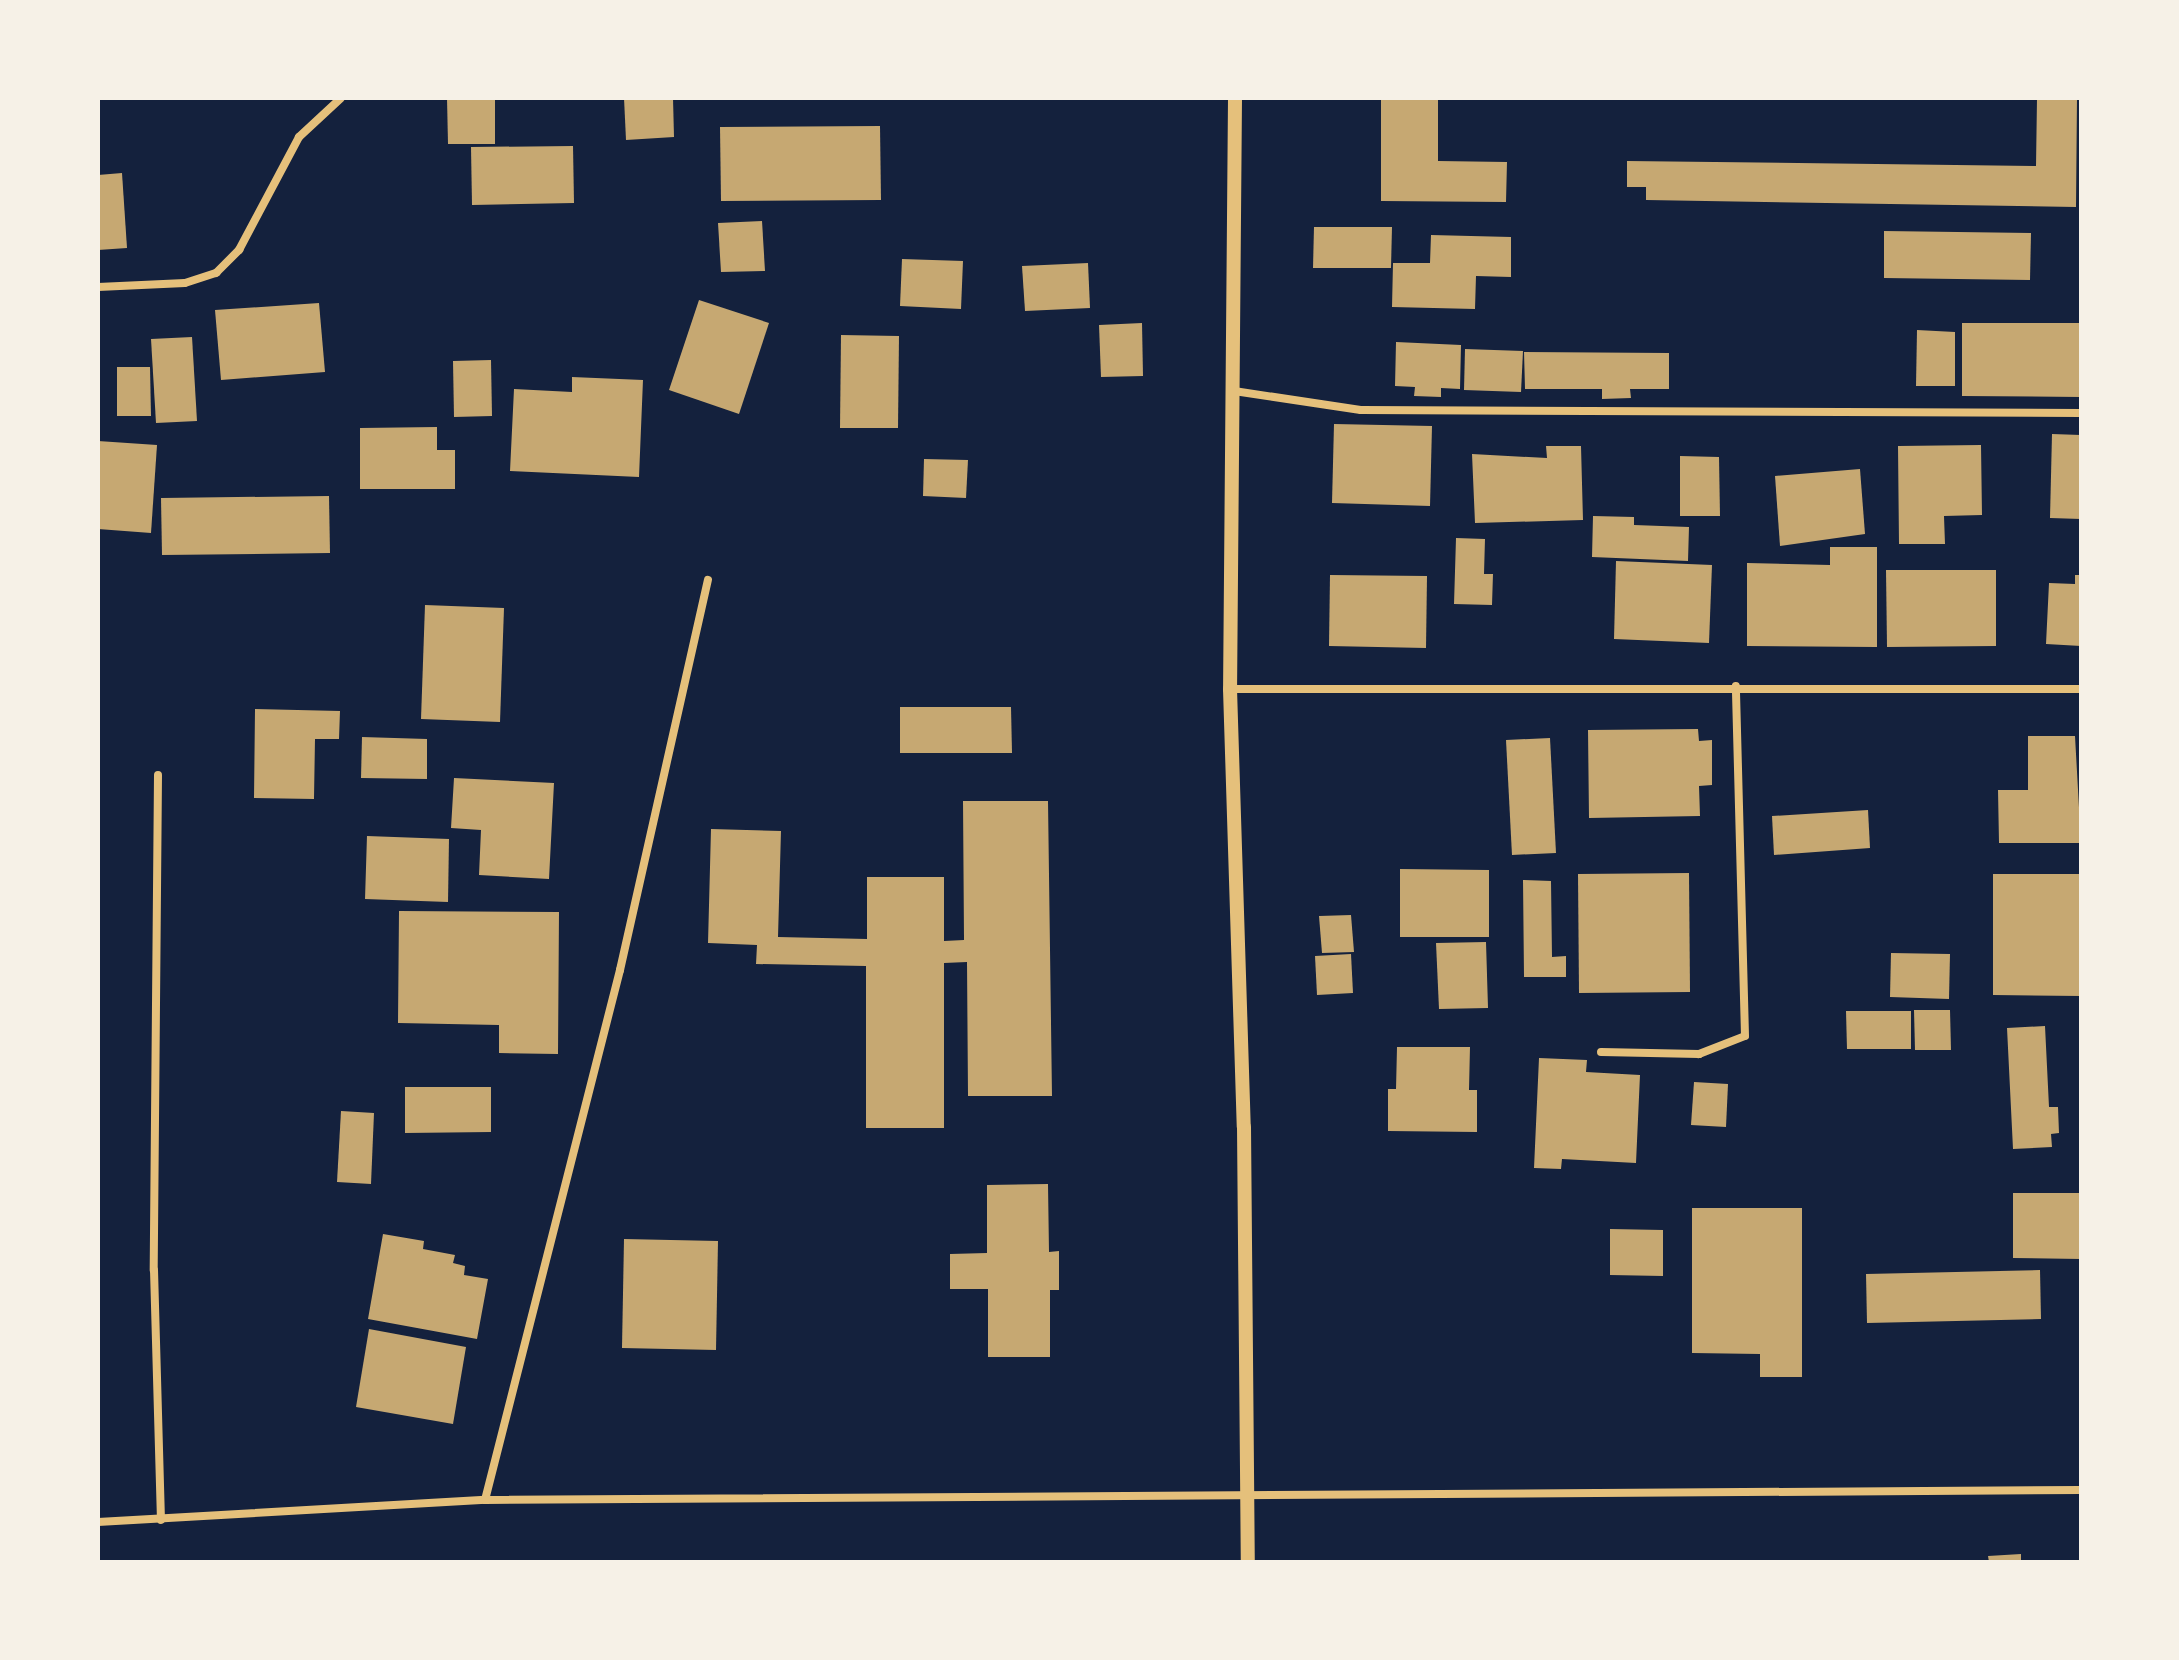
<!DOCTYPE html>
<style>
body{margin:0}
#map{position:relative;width:2179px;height:1660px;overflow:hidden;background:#14213d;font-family:Signika,sans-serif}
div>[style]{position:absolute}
.building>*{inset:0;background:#c6a872}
.minor>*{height:8px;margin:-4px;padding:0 4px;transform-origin:4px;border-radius:4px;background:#e5c07b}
.tertiary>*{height:14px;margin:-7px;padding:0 7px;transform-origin:7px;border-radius:7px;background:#e5c07b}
span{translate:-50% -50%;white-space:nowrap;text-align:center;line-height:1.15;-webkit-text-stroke:7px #f6f1e7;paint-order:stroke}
.frame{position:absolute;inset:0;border:100px solid #f6f1e7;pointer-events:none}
</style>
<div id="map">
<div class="building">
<i style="clip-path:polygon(447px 98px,495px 98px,495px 144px,448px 144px)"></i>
<i style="clip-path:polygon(624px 98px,673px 98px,674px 137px,626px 140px)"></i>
<i style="clip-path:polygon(1381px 98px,1438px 98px,1438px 161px,1507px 162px,1506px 202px,1381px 201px)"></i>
<i style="clip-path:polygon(2037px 98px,2077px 98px,2076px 207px,1646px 200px,1646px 187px,1627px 187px,1627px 161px,2036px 166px)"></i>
<i style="clip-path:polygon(880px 126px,881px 200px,721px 201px,720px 127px)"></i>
<i style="clip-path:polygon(573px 146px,574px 203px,472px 205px,471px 147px)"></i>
<i style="clip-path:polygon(122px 173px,127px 248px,98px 250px,98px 175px)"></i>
<i style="clip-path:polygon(762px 221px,765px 271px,721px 272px,718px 223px)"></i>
<i style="clip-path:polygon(1314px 227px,1392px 227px,1391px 268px,1313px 268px)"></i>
<i style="clip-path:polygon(1884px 231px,2031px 233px,2030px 280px,1884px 278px)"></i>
<i style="clip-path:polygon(1431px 235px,1511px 237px,1511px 277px,1476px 276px,1475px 309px,1392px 307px,1393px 263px,1430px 263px)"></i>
<i style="clip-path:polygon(902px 259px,963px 261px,961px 309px,900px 306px)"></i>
<i style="clip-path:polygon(1088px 263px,1090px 308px,1025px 311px,1022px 266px)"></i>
<i style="clip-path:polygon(699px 300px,769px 323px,739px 414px,669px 390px)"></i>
<i style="clip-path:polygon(319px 303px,325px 372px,221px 380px,215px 310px)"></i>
<i style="clip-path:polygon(1142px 323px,1143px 376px,1101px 377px,1099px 325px)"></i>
<i style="clip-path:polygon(1962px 323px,2081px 323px,2081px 397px,1962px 396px)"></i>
<i style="clip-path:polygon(1917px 330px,1955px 332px,1955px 386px,1916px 386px)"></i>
<i style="clip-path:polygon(841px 335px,899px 336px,898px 428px,840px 428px)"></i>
<i style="clip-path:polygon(192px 337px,197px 421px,156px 423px,151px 339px)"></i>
<i style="clip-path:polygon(1396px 342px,1461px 345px,1460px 389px,1441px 388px,1441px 397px,1414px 396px,1415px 387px,1395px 386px)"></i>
<i style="clip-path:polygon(1465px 349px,1523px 351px,1521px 392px,1464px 390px)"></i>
<i style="clip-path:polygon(1524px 352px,1669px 353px,1669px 389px,1630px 389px,1631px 398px,1602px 399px,1602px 389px,1525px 389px)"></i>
<i style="clip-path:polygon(491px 360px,492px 416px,454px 417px,453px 361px)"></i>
<i style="clip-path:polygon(117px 367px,150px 367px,151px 416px,117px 416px)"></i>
<i style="clip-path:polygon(572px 377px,643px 380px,639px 477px,510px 471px,514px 389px,572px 392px)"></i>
<i style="clip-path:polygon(1334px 424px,1432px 426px,1430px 506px,1332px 503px)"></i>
<i style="clip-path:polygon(437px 427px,437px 450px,455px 450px,455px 489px,360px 489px,360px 428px)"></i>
<i style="clip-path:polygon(2052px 434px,2081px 435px,2081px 519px,2050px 518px)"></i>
<i style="clip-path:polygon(98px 441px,157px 445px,151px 533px,98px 529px)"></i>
<i style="clip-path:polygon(1981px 445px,1982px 515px,1944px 516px,1945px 544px,1899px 544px,1898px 446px)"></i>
<i style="clip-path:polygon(1546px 446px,1581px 446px,1583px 520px,1475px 523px,1472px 454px,1547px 458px)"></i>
<i style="clip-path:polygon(1680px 456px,1719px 457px,1720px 516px,1680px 516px)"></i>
<i style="clip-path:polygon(924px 459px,968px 460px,966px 498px,923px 496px)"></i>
<i style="clip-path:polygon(1860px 469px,1865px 534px,1780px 546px,1775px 476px)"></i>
<i style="clip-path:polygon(329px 496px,330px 553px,162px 555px,161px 498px)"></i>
<i style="clip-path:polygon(1593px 516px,1634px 517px,1634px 525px,1689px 527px,1688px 561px,1592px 557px)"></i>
<i style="clip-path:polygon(1456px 538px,1485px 539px,1484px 574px,1493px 574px,1492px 605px,1454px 604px)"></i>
<i style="clip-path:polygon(1830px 547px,1877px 547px,1877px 647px,1747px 646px,1747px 563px,1830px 565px)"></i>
<i style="clip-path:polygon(1616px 561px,1712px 565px,1709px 643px,1614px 639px)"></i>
<i style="clip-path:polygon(1886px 570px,1996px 570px,1996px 646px,1887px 647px)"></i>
<i style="clip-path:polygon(1330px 575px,1427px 576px,1426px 648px,1329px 646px)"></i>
<i style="clip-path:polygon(2075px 575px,2081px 575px,2081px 646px,2046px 644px,2049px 583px,2075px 584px)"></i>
<i style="clip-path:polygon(425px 605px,504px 608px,500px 722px,421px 719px)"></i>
<i style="clip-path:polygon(900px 707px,1011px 707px,1012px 753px,900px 753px)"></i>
<i style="clip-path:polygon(255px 709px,340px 711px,339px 739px,315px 739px,314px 799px,254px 798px)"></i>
<i style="clip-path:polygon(1698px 729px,1699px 741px,1712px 740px,1712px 785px,1699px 786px,1700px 816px,1589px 818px,1588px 730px)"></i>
<i style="clip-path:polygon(2028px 736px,2075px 736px,2081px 843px,1999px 843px,1998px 790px,2028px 790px)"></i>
<i style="clip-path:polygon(362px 737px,427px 739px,427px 779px,361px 778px)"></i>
<i style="clip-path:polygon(1550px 738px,1556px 853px,1512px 855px,1506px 740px)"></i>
<i style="clip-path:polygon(454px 778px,554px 783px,549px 879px,479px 875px,481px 830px,451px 828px)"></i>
<i style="clip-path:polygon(963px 801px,1048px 801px,1052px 1096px,968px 1096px,967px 962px,944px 963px,944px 1128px,866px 1128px,866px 966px,756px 964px,757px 945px,708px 943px,711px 829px,781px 831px,778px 937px,867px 939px,867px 877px,944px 877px,944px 941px,964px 940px)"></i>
<i style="clip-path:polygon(1868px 810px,1870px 848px,1774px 855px,1772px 816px)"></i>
<i style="clip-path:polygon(367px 836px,449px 839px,448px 902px,365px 899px)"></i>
<i style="clip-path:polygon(1400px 869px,1489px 870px,1489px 937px,1400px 937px)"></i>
<i style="clip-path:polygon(1689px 873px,1690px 992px,1579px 993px,1578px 874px)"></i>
<i style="clip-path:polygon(1993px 874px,2081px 874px,2081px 996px,1993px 995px)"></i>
<i style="clip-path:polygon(1523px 880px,1551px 881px,1552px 957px,1566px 956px,1566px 977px,1524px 977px)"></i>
<i style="clip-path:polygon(399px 911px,559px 912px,558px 1054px,499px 1053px,499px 1025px,398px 1023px)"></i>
<i style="clip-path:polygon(1351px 915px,1354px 952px,1322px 953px,1319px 916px)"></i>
<i style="clip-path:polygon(1486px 942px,1488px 1008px,1439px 1009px,1436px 943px)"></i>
<i style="clip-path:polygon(1891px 953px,1950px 954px,1949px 999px,1890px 997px)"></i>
<i style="clip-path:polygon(1351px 954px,1353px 993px,1317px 995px,1315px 956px)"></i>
<i style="clip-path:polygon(1914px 1010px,1950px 1010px,1951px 1050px,1915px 1050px)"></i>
<i style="clip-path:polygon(1846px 1011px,1911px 1011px,1911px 1049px,1847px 1049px)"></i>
<i style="clip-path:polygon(2045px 1026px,2049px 1107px,2058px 1107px,2059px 1133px,2051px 1134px,2052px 1147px,2013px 1149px,2007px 1028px)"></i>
<i style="clip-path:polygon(1397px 1047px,1470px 1047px,1469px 1090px,1477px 1090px,1477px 1132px,1388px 1131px,1388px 1089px,1396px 1089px)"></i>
<i style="clip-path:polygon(1539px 1058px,1587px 1060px,1586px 1072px,1640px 1075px,1636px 1163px,1562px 1159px,1561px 1169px,1534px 1168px)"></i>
<i style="clip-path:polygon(1694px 1082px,1728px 1084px,1726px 1127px,1691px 1125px)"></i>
<i style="clip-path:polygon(405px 1087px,491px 1087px,491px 1132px,405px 1133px)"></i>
<i style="clip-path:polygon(341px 1111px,374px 1113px,371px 1184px,337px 1182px)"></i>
<i style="clip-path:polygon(1048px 1184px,1049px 1252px,1059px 1251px,1059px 1290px,1050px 1290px,1050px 1357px,988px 1357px,988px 1289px,950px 1289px,950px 1254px,987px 1253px,987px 1185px)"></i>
<i style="clip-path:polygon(2013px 1193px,2081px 1193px,2081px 1259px,2013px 1258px)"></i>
<i style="clip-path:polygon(1692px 1208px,1802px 1208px,1802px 1377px,1760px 1377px,1760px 1354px,1692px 1353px)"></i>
<i style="clip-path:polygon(1610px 1229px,1663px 1230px,1663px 1276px,1610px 1275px)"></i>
<i style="clip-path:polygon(383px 1234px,424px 1241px,423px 1249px,455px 1255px,453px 1263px,465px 1266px,464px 1275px,488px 1279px,477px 1339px,368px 1319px)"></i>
<i style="clip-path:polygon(624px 1239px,718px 1241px,716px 1350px,622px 1348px)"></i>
<i style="clip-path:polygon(2040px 1270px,2041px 1319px,1867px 1323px,1866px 1274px)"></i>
<i style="clip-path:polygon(369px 1329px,466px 1347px,453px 1424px,356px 1407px)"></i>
<i style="clip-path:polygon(2021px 1554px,2021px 1562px,1989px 1562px,1988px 1556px)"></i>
</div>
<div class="minor">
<i style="left:98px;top:287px;width:87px;rotate:-2.6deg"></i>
<i style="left:185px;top:283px;width:33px;rotate:-18deg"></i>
<i style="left:216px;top:273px;width:33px;rotate:-45deg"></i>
<i style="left:239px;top:250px;width:128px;rotate:-62deg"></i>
<i style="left:299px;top:137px;width:57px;rotate:-42.9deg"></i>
<i style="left:1234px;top:391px;width:128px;rotate:8.5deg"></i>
<i style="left:1361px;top:410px;width:720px;rotate:0.24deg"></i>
<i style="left:1230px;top:689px;width:851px"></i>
<i style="left:158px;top:775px;width:495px;rotate:90.5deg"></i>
<i style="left:154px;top:1270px;width:250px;rotate:88.4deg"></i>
<i style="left:1601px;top:1052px;width:98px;rotate:1.2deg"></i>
<i style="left:1699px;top:1054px;width:49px;rotate:-21.4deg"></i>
<i style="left:1745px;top:1036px;width:350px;rotate:-91.5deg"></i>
<i style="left:485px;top:1500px;width:547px;rotate:-75.71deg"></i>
<i style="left:620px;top:970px;width:400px;rotate:-77.3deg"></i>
<i style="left:98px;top:1522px;width:388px;rotate:-3.3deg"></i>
<i style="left:485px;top:1500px;width:1596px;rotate:-0.36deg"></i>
</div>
<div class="tertiary">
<i style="left:1235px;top:98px;width:591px;rotate:90.48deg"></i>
<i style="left:1230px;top:689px;width:438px;rotate:88.2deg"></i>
<i style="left:1244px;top:1127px;width:435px;rotate:89.5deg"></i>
</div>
<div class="frame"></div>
</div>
